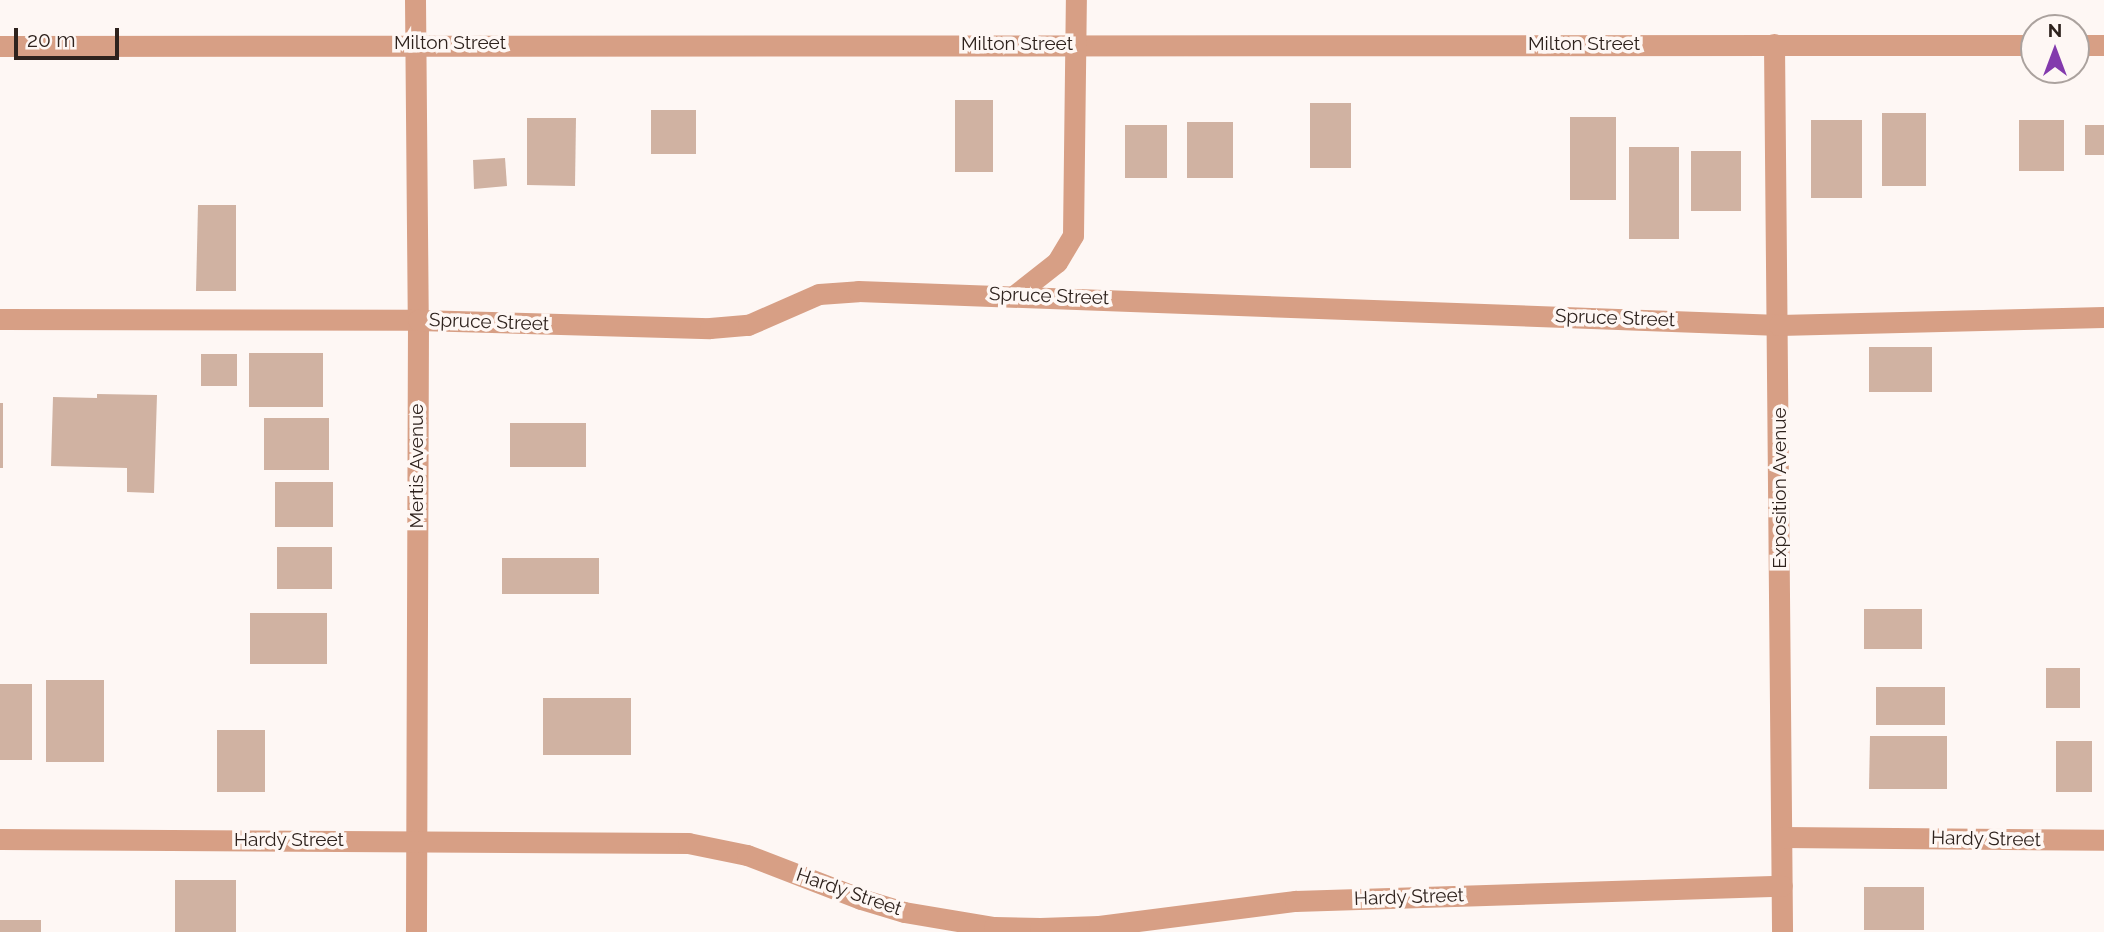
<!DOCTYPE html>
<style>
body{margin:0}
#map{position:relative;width:2104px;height:932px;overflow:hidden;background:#fef7f4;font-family:Raleway,sans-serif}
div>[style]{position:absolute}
.building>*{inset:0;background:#d0b2a2}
.minor>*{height:21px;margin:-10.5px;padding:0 10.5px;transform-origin:10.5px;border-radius:10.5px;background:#d79f85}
span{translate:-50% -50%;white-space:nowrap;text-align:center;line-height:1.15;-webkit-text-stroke:7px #fef7f4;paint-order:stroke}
.street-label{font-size:19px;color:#2e221d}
.north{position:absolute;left:2020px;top:14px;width:70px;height:70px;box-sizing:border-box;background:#fef7f4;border:2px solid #aba29e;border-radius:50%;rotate:0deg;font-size:19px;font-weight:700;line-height:28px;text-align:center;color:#2e221d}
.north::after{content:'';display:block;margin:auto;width:24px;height:32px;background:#833aad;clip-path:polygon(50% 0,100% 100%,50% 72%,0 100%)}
.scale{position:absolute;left:14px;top:28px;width:105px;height:32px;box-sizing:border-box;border:4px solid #2e221d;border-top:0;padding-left:9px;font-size:21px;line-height:24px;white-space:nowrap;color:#2e221d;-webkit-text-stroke:5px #fef7f4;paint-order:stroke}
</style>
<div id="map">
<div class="building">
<i style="clip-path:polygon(955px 100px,993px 100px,993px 172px,955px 172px)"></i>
<i style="clip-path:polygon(1310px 103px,1351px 103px,1351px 168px,1310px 168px)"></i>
<i style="clip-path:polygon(651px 110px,696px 110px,696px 154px,651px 154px)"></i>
<i style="clip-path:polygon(1882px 113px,1926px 113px,1926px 186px,1882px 186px)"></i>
<i style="clip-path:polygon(1570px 117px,1616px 117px,1616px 200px,1570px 200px)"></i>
<i style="clip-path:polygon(527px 118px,576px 118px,575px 186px,527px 185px)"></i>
<i style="clip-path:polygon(1811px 120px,1862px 120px,1862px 198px,1811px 198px)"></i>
<i style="clip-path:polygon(2019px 120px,2064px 120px,2064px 171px,2019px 171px)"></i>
<i style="clip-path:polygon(1187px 122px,1233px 122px,1233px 178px,1187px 178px)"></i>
<i style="clip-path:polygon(1125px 125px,1167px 125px,1167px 178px,1125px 178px)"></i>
<i style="clip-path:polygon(2085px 125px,2104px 125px,2104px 155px,2085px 155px)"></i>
<i style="clip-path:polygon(1629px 147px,1679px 147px,1679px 239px,1629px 239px)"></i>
<i style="clip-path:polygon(1691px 151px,1741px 151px,1741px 211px,1691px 211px)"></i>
<i style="clip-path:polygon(505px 158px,507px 186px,474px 189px,473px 160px)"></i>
<i style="clip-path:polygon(198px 205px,236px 205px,236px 291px,196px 291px)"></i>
<i style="clip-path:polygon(1869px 347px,1932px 347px,1932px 392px,1869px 392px)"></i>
<i style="clip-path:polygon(249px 353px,323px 353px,323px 407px,249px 407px)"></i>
<i style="clip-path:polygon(201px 354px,237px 354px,237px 386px,201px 386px)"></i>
<i style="clip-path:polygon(97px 394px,157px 395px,154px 493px,127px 492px,127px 468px,51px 466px,53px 397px,97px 398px)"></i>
<i style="clip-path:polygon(0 403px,3px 403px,3px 468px,0 468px)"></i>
<i style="clip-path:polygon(264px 418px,329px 418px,329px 470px,264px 470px)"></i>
<i style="clip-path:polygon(510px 423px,586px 423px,586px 467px,510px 467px)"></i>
<i style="clip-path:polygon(275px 482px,333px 482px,333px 527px,275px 527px)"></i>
<i style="clip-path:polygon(277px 547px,332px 547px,332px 589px,277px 589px)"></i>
<i style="clip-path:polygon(502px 558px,599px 558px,599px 594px,502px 594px)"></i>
<i style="clip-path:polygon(1864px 609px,1922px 609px,1922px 649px,1864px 649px)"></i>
<i style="clip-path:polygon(250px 613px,327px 613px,327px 664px,250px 664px)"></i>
<i style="clip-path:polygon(2046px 668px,2080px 668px,2080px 708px,2046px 708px)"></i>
<i style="clip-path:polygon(46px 680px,104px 680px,104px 762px,46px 762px)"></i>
<i style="clip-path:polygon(0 684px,32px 684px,32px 760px,0 760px)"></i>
<i style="clip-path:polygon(1876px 687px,1945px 687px,1945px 725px,1876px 725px)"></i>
<i style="clip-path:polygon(543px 698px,631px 698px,631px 755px,543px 755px)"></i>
<i style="clip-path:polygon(217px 730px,265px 730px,265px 792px,217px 792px)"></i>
<i style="clip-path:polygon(1870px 736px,1947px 736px,1947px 789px,1869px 789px)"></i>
<i style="clip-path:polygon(2056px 741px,2092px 741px,2092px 792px,2056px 792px)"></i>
<i style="clip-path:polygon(175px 880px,236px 880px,236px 932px,175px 932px)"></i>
<i style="clip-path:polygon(1864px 887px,1924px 887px,1924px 930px,1864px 930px)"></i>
<i style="clip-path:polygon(0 920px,41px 920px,41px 932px,0 932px)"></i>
</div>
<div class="minor">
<i style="left:415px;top:0;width:320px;rotate:89.5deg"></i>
<i style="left:418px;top:320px;width:612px;rotate:90.19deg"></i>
<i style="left:1774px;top:44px;width:888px;rotate:89.48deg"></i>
<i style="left:2076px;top:45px;width:28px"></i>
<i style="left:0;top:46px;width:2034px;rotate:-0.03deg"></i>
<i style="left:1015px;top:295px;width:53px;rotate:-38.2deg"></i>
<i style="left:1057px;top:262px;width:31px;rotate:-59deg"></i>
<i style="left:1073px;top:235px;width:235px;rotate:-89.3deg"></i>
<i style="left:0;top:319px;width:418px;rotate:0.1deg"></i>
<i style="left:418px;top:320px;width:292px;rotate:1.6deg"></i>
<i style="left:710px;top:328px;width:38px;rotate:-5deg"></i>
<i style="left:748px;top:325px;width:77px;rotate:-23.6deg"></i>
<i style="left:819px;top:294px;width:39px;rotate:-4deg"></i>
<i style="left:858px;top:291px;width:922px;rotate:2.11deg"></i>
<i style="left:1779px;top:325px;width:325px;rotate:-1.4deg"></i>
<i style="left:1783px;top:837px;width:321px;rotate:0.5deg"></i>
<i style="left:0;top:839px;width:688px;rotate:0.33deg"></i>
<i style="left:688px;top:843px;width:60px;rotate:11.5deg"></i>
<i style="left:747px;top:855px;width:122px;rotate:21.1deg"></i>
<i style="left:861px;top:899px;width:45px;rotate:16.8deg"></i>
<i style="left:904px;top:912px;width:91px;rotate:9.5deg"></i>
<i style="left:994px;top:927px;width:46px;rotate:1.2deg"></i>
<i style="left:1040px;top:928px;width:59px;rotate:-1.9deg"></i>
<i style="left:1099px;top:926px;width:198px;rotate:-7.3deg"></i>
<i style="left:1295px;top:901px;width:487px;rotate:-1.8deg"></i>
</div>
<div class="street-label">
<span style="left:450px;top:43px">Milton Street</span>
<span style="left:1017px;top:44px">Milton Street</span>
<span style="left:1584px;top:44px">Milton Street</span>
<span style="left:1049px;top:296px;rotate:2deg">Spruce Street</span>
<span style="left:1615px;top:318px;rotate:2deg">Spruce Street</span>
<span style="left:489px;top:322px;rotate:2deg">Spruce Street</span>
<span style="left:417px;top:466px;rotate:-90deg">Mertis Avenue</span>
<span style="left:1780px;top:488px;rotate:-90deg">Exposition Avenue</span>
<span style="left:1986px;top:839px;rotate:1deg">Hardy Street</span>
<span style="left:289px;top:840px">Hardy Street</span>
<span style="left:849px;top:892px;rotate:19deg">Hardy Street</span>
<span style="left:1409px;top:897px;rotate:-2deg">Hardy Street</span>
</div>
<div class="north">N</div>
<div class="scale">20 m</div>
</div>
